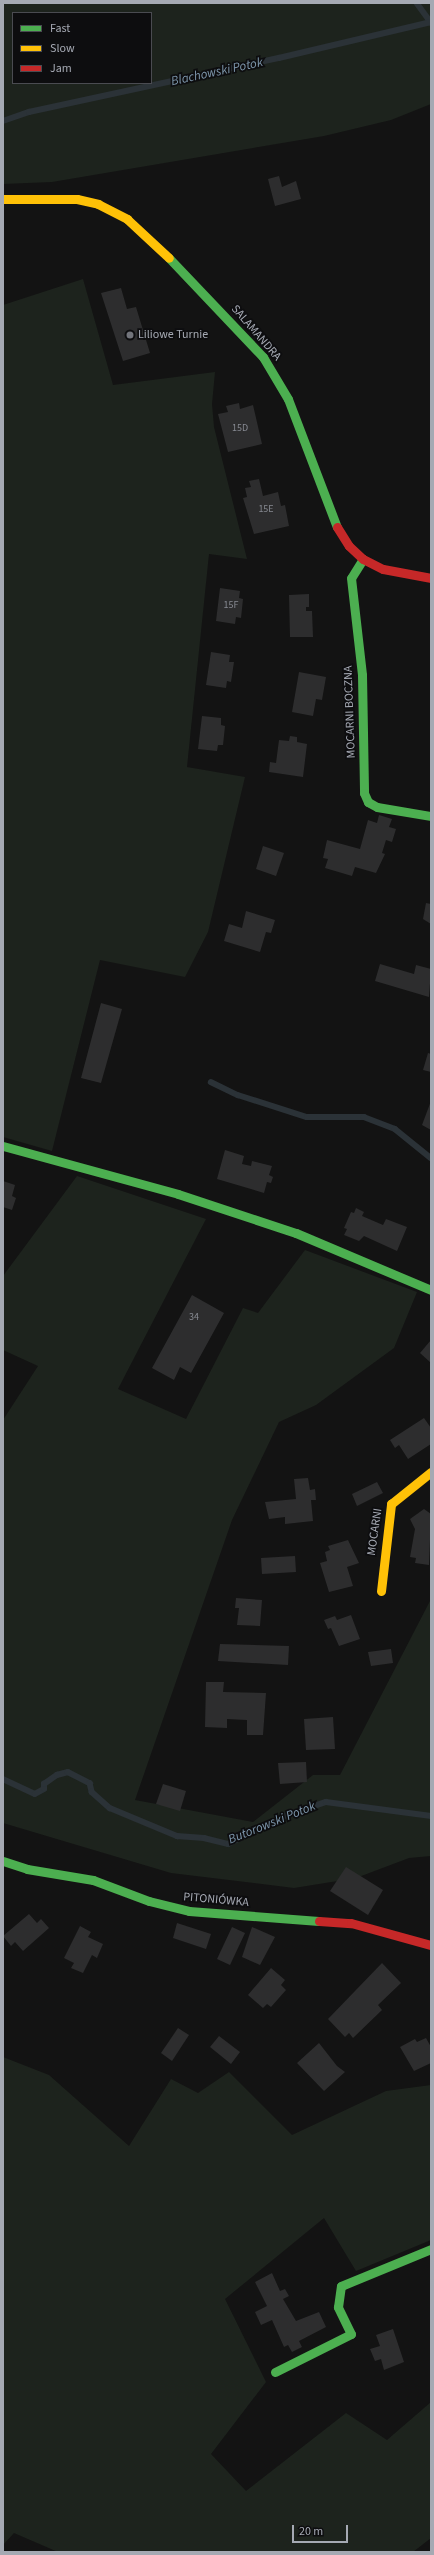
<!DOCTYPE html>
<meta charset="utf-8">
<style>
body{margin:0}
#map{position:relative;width:434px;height:2555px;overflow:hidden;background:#131313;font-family:"Source Sans 3",sans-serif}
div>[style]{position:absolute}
.green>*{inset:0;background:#1d231d}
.stream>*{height:5.5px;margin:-2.75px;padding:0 2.75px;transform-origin:2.75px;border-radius:2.75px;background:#2b3237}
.building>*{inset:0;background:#2d2d2e}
.fast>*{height:9px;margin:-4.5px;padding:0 4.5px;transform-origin:4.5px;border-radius:4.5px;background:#4caf50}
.slow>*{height:9px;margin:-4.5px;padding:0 4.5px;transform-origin:4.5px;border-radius:4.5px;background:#ffc107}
.jam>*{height:9px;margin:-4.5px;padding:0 4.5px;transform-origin:4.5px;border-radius:4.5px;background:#c62828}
.dots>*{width:11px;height:11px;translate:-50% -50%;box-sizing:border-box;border:2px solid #0d0d0f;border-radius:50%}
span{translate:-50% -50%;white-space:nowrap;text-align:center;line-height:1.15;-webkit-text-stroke:3.5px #0d0d0f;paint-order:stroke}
.number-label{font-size:10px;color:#878a92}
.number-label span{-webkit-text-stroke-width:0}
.street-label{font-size:12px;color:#a5a9b3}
.poi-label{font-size:12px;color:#a5a9b3}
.left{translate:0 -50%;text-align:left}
.water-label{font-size:13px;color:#7e97ac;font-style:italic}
.frame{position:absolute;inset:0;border:4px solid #a5a9b3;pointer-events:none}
.legend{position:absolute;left:12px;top:12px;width:140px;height:72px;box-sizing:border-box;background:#0d0d0f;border:1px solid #4a4b51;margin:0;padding:5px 7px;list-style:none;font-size:12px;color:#a5a9b3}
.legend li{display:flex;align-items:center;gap:8px;height:20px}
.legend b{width:20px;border:1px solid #4a4b51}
.scale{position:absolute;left:292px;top:2525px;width:56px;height:18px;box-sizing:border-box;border:2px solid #a5a9b3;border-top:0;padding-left:5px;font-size:12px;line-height:14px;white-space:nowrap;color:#a5a9b3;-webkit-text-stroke:3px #0d0d0f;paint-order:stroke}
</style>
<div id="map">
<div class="green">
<i style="clip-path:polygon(evenodd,3px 3px,431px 3px,431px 104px,391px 120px,324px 136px,52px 182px,3px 184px,3px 3px,13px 13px,151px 13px,151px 83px,13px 83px,13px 13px)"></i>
<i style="clip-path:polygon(83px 279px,113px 385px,215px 372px,212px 404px,214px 427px,247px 559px,209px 554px,187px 767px,245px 777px,208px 932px,185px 977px,100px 960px,52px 1151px,3px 1137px,3px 305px)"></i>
<i style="clip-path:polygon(77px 1176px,206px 1219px,118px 1389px,186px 1419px,243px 1308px,258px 1313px,305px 1250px,417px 1292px,394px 1348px,316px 1405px,279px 1422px,232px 1520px,135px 1800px,253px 1822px,313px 1775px,340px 1775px,431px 1599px,431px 1856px,409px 1858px,356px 1878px,294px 1888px,171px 1873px,3px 1823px,3px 1420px,38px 1366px,3px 1350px,3px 1276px)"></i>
<i style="clip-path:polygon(3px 2057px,49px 2075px,129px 2146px,171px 2079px,198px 2093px,229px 2072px,292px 2135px,386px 2091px,431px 2085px,431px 2240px,356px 2271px,324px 2218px,225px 2299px,266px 2382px,211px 2454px,246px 2491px,346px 2413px,387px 2440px,431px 2402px,431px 2538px,413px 2552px,58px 2552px,14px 2533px,3px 2545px)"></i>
</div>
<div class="stream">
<i style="left:417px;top:3px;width:24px;rotate:54deg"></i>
<i style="left:3px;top:121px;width:28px;rotate:-19deg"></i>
<i style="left:29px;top:112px;width:256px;rotate:-12.2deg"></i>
<i style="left:279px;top:58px;width:156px;rotate:-13.3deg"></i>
<i style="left:211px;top:1082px;width:30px;rotate:26deg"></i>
<i style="left:238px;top:1095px;width:72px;rotate:17.7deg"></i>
<i style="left:307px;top:1117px;width:57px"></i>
<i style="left:364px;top:1117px;width:33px;rotate:21deg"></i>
<i style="left:395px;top:1129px;width:46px;rotate:38.9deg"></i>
<i style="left:3px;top:1779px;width:35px;rotate:25deg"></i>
<i style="left:35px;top:1794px;width:10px;rotate:-29deg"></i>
<i style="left:44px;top:1789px;width:5px;rotate:-90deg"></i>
<i style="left:44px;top:1784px;width:16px;rotate:-35deg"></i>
<i style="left:57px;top:1775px;width:11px;rotate:-15deg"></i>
<i style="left:68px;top:1772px;width:25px;rotate:27deg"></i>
<i style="left:90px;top:1783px;width:9px;rotate:77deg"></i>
<i style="left:92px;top:1792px;width:24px;rotate:42deg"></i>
<i style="left:110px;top:1808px;width:73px;rotate:22.7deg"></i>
<i style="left:177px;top:1836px;width:27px;rotate:4deg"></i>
<i style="left:204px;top:1838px;width:25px;rotate:14deg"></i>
<i style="left:228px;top:1844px;width:64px;rotate:-26.2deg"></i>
<i style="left:285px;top:1816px;width:43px;rotate:-18.9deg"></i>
<i style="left:326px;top:1802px;width:106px;rotate:7.6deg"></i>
</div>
<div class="building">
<i style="clip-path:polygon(279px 176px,282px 187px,296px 181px,301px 199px,275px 206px,268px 179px)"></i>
<i style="clip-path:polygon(121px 288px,127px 309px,136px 307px,150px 353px,123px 361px,101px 293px)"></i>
<i style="clip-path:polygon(239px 403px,240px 409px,253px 405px,262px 444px,228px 452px,218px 414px,228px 412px,226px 406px)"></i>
<i style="clip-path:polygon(259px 479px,263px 496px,278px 492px,281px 506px,285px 505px,289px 526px,254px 534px,243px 498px,247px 497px,245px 488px,251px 487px,249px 481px)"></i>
<i style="clip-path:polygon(220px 588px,240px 591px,239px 598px,243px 599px,241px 618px,236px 617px,235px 624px,216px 621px)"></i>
<i style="clip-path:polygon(309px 594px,309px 607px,306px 607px,306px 611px,312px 611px,313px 637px,290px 637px,289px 595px)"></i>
<i style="clip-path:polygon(211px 652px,230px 655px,229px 662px,234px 662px,231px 682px,227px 681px,226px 688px,206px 685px)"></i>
<i style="clip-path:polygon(299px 672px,326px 677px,322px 700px,316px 699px,313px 716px,292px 712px)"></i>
<i style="clip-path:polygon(202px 716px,221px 718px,221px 725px,225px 726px,223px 745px,218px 745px,217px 751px,198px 749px)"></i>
<i style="clip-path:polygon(290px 736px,297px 737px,297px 742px,307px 744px,303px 777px,269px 772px,270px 762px,276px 763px,279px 740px,289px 741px)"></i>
<i style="clip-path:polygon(379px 815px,392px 819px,389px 827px,396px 829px,392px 842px,386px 840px,382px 853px,385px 854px,376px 873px,355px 867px,352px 876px,325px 868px,328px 859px,323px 858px,327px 840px,360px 849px,368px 820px,377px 823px)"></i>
<i style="clip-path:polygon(263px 846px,284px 853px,276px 876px,256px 869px)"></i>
<i style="clip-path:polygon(426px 903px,431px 904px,431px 924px,423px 919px)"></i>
<i style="clip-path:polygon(246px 911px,275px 920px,271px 933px,266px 932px,260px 952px,224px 941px,229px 924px,242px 928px)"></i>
<i style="clip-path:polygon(380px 964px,414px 974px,416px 965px,431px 969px,429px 997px,375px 981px)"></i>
<i style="clip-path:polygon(101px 1003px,122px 1009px,101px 1083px,81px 1078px)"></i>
<i style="clip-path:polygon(428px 1053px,431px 1054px,431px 1072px,423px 1070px)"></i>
<i style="clip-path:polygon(431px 1101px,431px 1130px,422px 1125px)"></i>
<i style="clip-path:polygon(225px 1150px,244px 1156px,242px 1164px,251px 1166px,252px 1161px,272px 1166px,269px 1175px,273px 1177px,271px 1183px,267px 1182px,264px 1193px,217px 1179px)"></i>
<i style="clip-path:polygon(3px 1181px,15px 1185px,12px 1196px,16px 1198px,12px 1210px,3px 1207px)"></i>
<i style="clip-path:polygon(356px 1208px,364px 1212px,362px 1216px,383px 1225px,386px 1219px,407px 1227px,397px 1251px,364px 1236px,359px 1241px,344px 1235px,347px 1229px,344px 1228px,351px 1212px,354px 1213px)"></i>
<i style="clip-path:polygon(192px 1295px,224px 1313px,191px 1373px,180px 1367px,174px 1380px,152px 1368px)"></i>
<i style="clip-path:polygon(431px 1340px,431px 1363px,420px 1353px)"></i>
<i style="clip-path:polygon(424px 1418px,431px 1428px,431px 1444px,408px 1459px,399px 1445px,395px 1448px,390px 1440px)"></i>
<i style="clip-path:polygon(308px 1478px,310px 1490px,315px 1489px,316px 1500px,311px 1500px,313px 1521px,285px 1524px,285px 1517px,269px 1519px,265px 1502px,296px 1499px,294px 1479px)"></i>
<i style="clip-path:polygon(377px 1482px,383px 1493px,357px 1506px,352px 1494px)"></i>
<i style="clip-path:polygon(424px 1509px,431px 1514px,429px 1565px,415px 1563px,416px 1558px,410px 1557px,415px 1529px,410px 1519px)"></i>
<i style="clip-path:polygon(348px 1540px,359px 1563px,347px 1567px,353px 1586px,329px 1592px,320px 1563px,327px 1561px,325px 1552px,330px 1550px,328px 1546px)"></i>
<i style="clip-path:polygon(295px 1556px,296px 1572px,262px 1574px,261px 1558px)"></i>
<i style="clip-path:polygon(236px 1598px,262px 1600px,260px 1626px,237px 1625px,239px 1608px,235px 1608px)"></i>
<i style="clip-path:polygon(351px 1615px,360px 1639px,339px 1646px,331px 1628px,328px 1629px,324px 1620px,335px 1616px,337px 1620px)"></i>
<i style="clip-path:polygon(220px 1644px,289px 1646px,288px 1665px,218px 1661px)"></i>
<i style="clip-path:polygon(391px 1649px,393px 1663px,371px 1666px,368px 1652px)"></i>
<i style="clip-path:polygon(206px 1682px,224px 1682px,223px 1692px,266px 1693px,263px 1735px,247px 1735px,247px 1720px,227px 1719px,227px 1728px,205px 1727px)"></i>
<i style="clip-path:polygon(333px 1717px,335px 1749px,306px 1750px,304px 1719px)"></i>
<i style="clip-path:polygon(306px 1762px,307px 1782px,280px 1784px,278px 1763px)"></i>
<i style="clip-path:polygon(163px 1784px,186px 1791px,180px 1811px,156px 1804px)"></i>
<i style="clip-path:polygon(346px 1867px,383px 1890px,368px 1915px,330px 1891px)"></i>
<i style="clip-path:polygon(29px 1914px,37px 1923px,41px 1919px,49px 1928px,23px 1951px,15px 1942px,11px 1946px,3px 1936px)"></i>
<i style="clip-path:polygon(177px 1923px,211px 1934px,206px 1949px,173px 1938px)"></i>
<i style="clip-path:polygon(80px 1926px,91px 1932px,88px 1937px,103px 1944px,97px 1958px,92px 1955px,83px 1973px,71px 1968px,74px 1963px,64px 1958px)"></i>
<i style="clip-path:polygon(232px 1927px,245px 1933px,230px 1965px,217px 1959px)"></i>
<i style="clip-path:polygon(252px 1927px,275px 1937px,260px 1965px,242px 1957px)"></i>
<i style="clip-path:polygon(382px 1963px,401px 1983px,378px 2005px,382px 2010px,353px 2038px,349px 2033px,345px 2037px,328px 2019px)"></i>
<i style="clip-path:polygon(271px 1968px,285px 1980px,281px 1985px,286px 1990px,271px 2007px,267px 2004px,263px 2008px,248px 1995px)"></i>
<i style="clip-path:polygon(178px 2028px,189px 2035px,172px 2061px,161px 2053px)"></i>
<i style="clip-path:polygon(219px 2036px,240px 2052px,231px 2064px,210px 2047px)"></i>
<i style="clip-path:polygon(426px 2038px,431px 2047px,431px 2063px,414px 2071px,400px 2047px,415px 2039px,417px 2042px)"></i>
<i style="clip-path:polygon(319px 2043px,337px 2066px,345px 2072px,324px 2091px,297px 2063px)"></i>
<i style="clip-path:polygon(272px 2273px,280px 2291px,285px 2289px,289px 2296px,283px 2299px,296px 2321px,319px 2312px,326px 2327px,299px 2341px,302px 2347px,292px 2352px,288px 2345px,284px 2347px,272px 2320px,261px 2325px,255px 2312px,267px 2306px,255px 2282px)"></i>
<i style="clip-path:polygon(393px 2329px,404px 2362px,384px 2370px,381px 2359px,375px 2361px,370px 2349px,380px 2346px,376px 2335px)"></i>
</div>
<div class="fast">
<i style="left:169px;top:258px;width:137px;rotate:46.5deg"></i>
<i style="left:263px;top:357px;width:49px;rotate:59.2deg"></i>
<i style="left:288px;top:399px;width:137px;rotate:69.1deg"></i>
<i style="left:363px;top:559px;width:22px;rotate:122deg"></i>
<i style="left:351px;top:578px;width:98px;rotate:83.5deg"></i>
<i style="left:362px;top:675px;width:118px;rotate:89deg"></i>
<i style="left:364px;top:793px;width:10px;rotate:66deg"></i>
<i style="left:368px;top:802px;width:10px;rotate:29deg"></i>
<i style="left:377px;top:807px;width:55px;rotate:9.5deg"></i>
<i style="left:3px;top:1146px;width:181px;rotate:15.3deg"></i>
<i style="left:178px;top:1194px;width:124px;rotate:18.3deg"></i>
<i style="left:296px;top:1233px;width:147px;rotate:22.9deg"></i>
<i style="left:3px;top:1861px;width:25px;rotate:18deg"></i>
<i style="left:27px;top:1869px;width:67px;rotate:9.5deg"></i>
<i style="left:93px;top:1880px;width:60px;rotate:20.6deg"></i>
<i style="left:149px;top:1901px;width:41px;rotate:14deg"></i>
<i style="left:189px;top:1911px;width:130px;rotate:4.4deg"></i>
<i style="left:275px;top:2372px;width:85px;rotate:-26.6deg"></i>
<i style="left:351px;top:2334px;width:30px;rotate:-116deg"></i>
<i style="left:338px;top:2307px;width:21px;rotate:-82deg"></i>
<i style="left:341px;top:2286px;width:97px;rotate:-22.3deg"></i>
</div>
<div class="slow">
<i style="left:3px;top:199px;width:74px"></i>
<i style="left:77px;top:199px;width:22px;rotate:13deg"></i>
<i style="left:98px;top:204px;width:33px;rotate:27deg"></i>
<i style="left:127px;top:219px;width:57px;rotate:42.9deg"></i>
<i style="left:381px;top:1591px;width:88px;rotate:-83.4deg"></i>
<i style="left:391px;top:1504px;width:51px;rotate:-38.7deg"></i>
</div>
<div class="jam">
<i style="left:337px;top:527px;width:22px;rotate:58deg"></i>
<i style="left:349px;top:546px;width:19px;rotate:43deg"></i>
<i style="left:363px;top:559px;width:22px;rotate:27deg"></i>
<i style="left:383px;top:569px;width:49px;rotate:10.6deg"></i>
<i style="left:319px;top:1921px;width:32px;rotate:4deg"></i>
<i style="left:351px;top:1923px;width:83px;rotate:15.4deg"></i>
</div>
<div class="dots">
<i style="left:130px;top:335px;background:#72747b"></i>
</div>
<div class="number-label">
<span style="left:240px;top:429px">15D</span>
<span style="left:266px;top:510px">15E</span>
<span style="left:231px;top:606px">15F</span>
<span style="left:194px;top:1318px">34</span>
</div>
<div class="street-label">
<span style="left:256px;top:333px;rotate:49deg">SALAMANDRA</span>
<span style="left:350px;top:712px;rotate:-92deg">MOCARNI BOCZNA</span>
<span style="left:375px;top:1532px;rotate:-82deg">MOCARNI</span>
<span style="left:216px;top:1900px;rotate:5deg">PITONIÓWKA</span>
</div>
<div class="poi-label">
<span class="left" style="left:138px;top:335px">Liliowe Turnie</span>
</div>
<div class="water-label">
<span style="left:217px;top:72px;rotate:-12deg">Blachowski Potok</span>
<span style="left:272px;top:1823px;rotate:-22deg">Butorowski Potok</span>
</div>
<div class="frame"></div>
<ul class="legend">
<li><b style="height:5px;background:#4caf50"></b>Fast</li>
<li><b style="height:5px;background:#ffc107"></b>Slow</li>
<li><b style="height:5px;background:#c62828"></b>Jam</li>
</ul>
<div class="scale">20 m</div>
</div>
